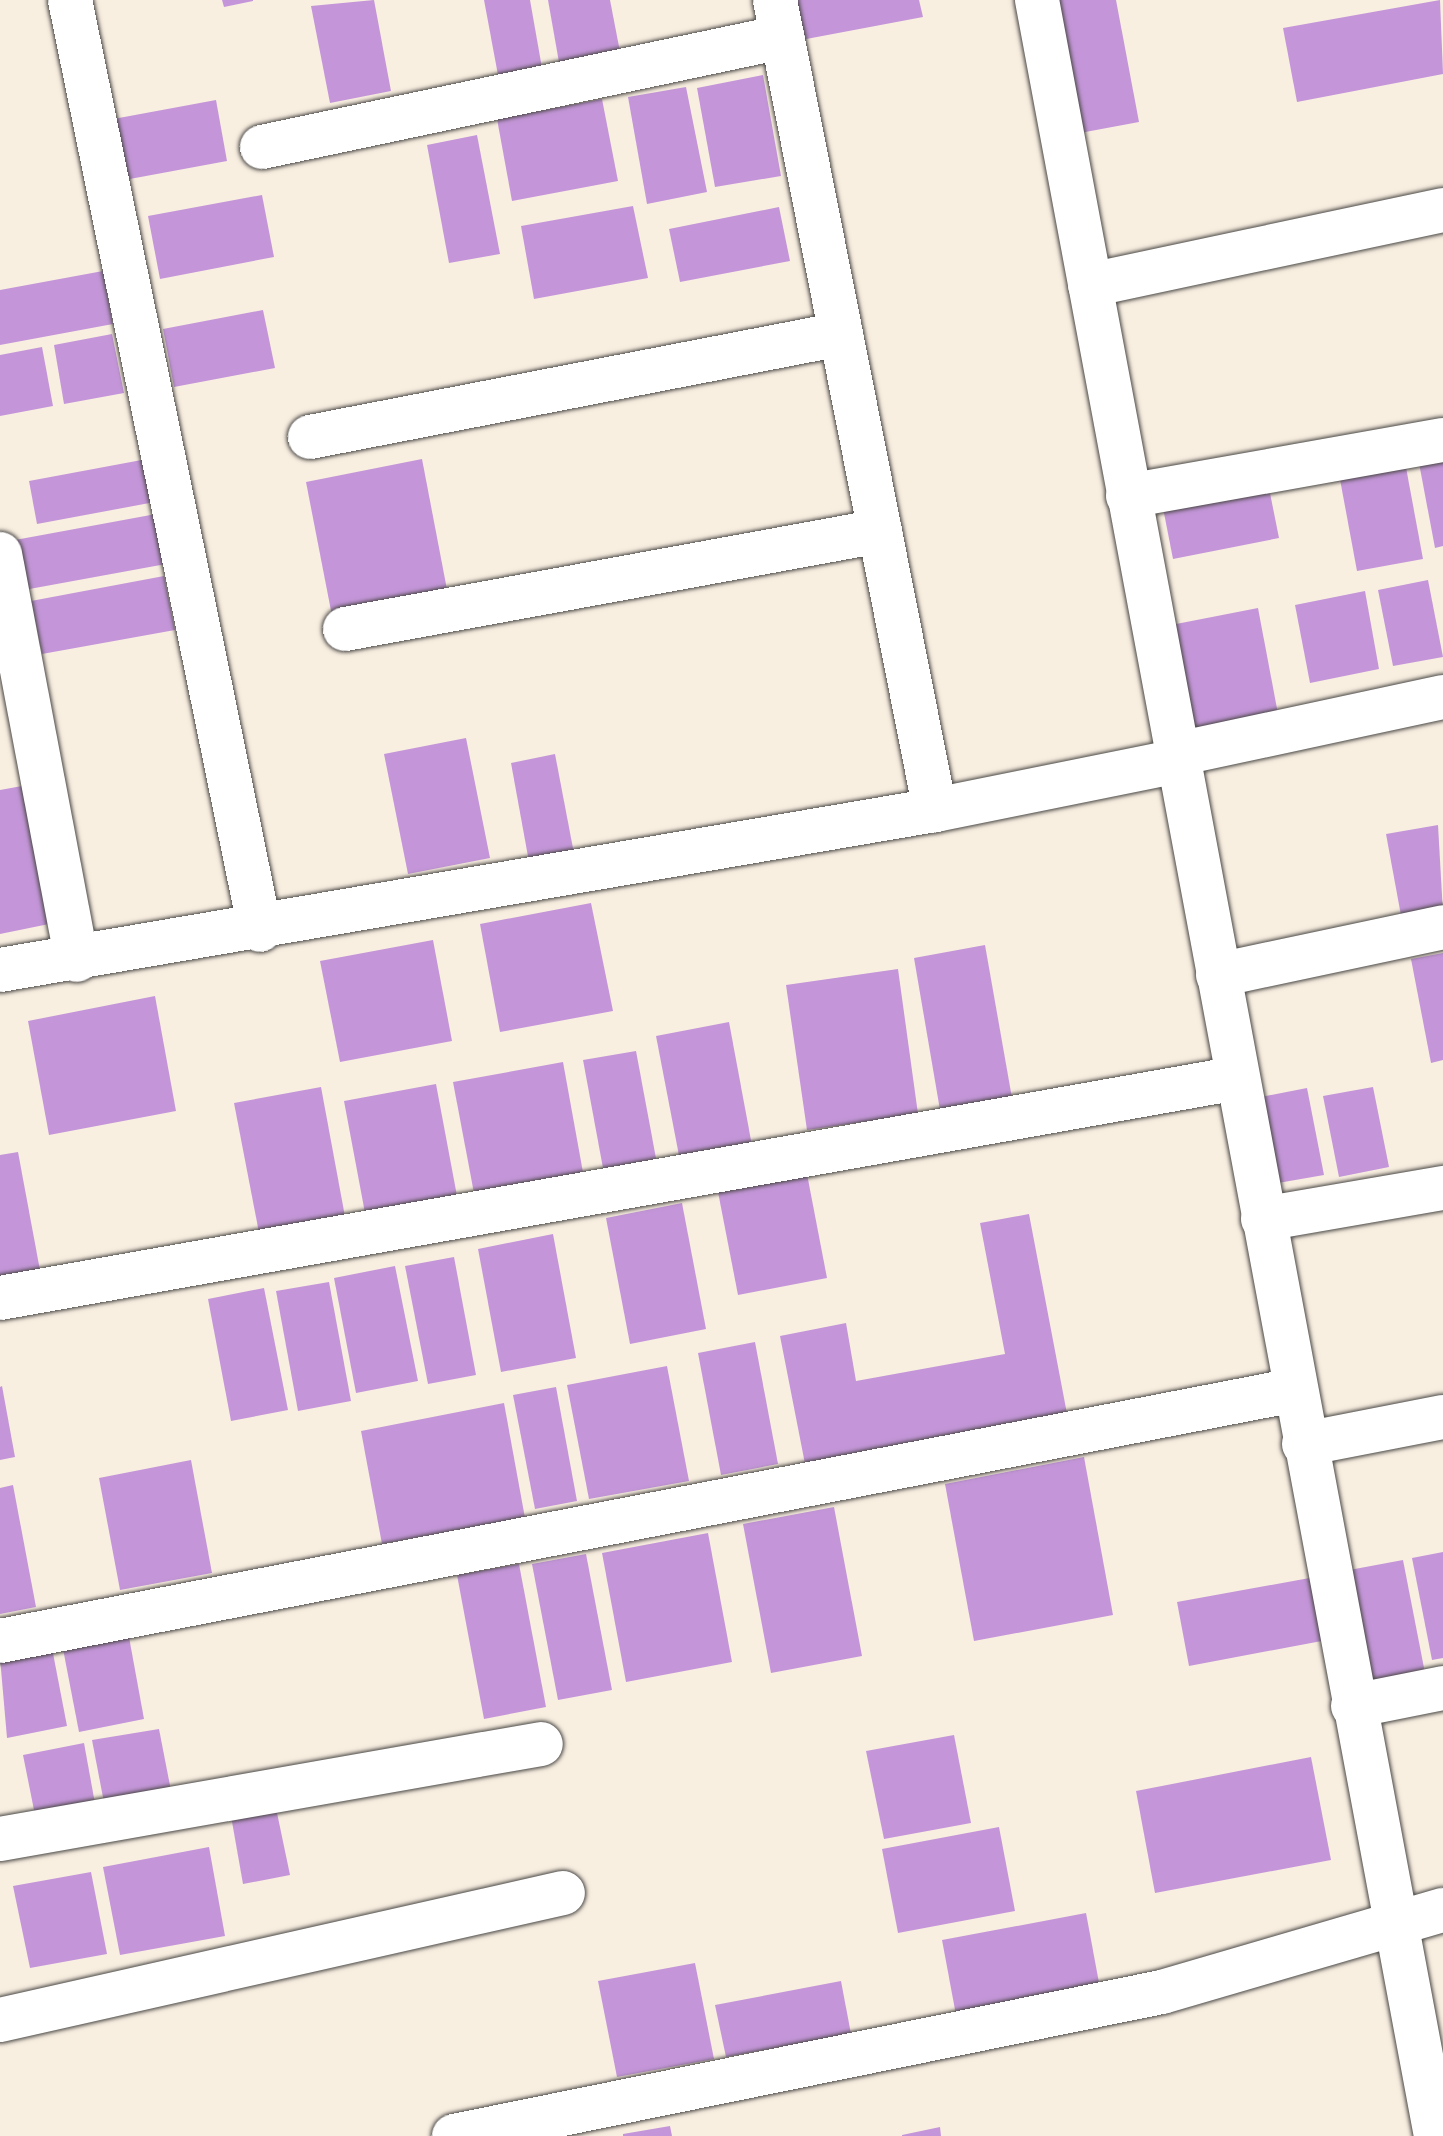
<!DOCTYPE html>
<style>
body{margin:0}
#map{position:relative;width:1443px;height:2136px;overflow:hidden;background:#f9efe1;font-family:"Shantell Sans",sans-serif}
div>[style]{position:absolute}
.building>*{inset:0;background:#c496d9}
.roads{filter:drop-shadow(0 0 2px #4a4846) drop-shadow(0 0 2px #4a4846)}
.minor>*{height:44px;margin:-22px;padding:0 22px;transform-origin:22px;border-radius:22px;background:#fff}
span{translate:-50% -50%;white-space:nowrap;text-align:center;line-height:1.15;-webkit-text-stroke:6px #fff;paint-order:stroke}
</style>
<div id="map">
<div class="building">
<i style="clip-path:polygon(222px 0,253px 0,253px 1px,224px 7px)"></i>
<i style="clip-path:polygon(374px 0,391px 91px,330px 103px,311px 6px)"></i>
<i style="clip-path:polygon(484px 0,530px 0,542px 68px,498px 75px)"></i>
<i style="clip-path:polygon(548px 0,610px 0,621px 57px,560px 68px)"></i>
<i style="clip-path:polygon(793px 0,919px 0,923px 17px,801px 40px)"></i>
<i style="clip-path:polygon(1055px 0,1116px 0,1139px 122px,1080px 133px)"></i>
<i style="clip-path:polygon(1440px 0,1443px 74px,1297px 102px,1283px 28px)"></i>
<i style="clip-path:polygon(763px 75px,781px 176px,715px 187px,697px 88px)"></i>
<i style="clip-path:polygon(686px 87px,707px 192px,647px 204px,628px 97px)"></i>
<i style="clip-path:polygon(602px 99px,618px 181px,512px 201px,497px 119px)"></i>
<i style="clip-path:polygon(216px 100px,227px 161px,119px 181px,108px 120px)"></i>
<i style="clip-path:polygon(477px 135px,500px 254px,449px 263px,427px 145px)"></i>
<i style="clip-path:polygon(262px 195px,274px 257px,160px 279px,148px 216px)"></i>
<i style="clip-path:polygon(633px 206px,648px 278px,534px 299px,521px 226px)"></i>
<i style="clip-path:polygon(779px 207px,790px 261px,680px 282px,669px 229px)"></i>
<i style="clip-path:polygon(103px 271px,113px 324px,0 345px,0 290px)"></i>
<i style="clip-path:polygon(263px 310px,275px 368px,174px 387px,163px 329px)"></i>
<i style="clip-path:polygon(112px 334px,124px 393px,64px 404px,54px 345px)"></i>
<i style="clip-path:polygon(42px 347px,53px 406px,0 416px,0 355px)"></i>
<i style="clip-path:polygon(147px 459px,155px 502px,37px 524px,29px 481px)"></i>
<i style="clip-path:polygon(422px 459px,449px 600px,333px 621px,306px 482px)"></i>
<i style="clip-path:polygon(1443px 459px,1443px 546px,1435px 548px,1419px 463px)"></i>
<i style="clip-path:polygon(1405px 462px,1423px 559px,1357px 571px,1339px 474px)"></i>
<i style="clip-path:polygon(1269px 488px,1279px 538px,1173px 559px,1163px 508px)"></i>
<i style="clip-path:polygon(156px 514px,166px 564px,24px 590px,15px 540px)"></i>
<i style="clip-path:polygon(164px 576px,175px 630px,42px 654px,31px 601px)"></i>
<i style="clip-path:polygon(1428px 580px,1443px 657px,1393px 666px,1378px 590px)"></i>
<i style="clip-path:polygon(1365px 591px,1379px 669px,1310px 683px,1295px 605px)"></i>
<i style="clip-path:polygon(1258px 608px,1278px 714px,1191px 731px,1171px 625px)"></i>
<i style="clip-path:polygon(466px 738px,490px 858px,408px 874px,384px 754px)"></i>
<i style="clip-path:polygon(555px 754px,576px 864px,531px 873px,511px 763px)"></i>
<i style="clip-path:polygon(22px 786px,49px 924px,0 934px,0 790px)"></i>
<i style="clip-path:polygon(1438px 825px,1443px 913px,1402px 921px,1386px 834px)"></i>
<i style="clip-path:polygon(591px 903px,613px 1011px,500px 1032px,480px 924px)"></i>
<i style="clip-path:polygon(433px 940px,452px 1041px,340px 1062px,320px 961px)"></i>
<i style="clip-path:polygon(985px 945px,1012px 1098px,940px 1110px,914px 958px)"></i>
<i style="clip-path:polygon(1443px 953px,1443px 1060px,1431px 1063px,1411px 959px)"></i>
<i style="clip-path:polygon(898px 969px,918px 1114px,807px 1130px,786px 985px)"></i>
<i style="clip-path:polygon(155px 996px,176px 1111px,49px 1135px,28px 1021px)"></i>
<i style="clip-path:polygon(729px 1022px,753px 1151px,681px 1166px,656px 1036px)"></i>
<i style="clip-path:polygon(636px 1051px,658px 1169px,605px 1179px,583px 1060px)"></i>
<i style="clip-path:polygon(563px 1062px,586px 1189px,477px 1209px,453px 1082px)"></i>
<i style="clip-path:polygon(436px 1084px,460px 1212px,368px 1229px,344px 1101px)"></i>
<i style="clip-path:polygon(321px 1087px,346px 1222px,260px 1238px,234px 1103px)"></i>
<i style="clip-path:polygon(1373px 1087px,1389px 1167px,1339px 1177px,1323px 1096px)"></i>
<i style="clip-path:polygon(1307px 1088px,1324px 1175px,1278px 1183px,1261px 1097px)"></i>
<i style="clip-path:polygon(18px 1152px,42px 1281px,0 1289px,0 1155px)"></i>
<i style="clip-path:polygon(807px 1174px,827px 1278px,738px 1295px,718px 1192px)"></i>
<i style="clip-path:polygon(682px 1203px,706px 1329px,630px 1344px,606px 1218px)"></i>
<i style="clip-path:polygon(1029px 1214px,1068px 1419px,806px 1469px,780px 1336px,846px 1323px,856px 1381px,1005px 1354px,980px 1223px)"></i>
<i style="clip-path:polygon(553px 1234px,576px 1358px,501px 1372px,478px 1249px)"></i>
<i style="clip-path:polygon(454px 1257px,476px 1375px,428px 1384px,405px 1266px)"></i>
<i style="clip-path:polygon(395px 1266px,418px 1381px,356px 1393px,334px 1278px)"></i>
<i style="clip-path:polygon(329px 1282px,351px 1401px,298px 1411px,276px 1291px)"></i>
<i style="clip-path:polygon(264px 1288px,288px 1410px,231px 1421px,208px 1299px)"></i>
<i style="clip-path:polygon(755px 1342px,778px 1464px,721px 1475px,698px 1353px)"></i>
<i style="clip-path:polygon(667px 1366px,689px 1481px,589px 1499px,567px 1385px)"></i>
<i style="clip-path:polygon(2px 1386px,15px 1457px,0 1460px,0 1387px)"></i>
<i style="clip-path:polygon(556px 1387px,577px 1501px,535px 1509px,513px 1395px)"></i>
<i style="clip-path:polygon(504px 1403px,525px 1518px,382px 1544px,361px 1431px)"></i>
<i style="clip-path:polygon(1084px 1457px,1113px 1615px,974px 1641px,945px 1484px)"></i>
<i style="clip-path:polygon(191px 1460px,212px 1573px,120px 1590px,99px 1478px)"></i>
<i style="clip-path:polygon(13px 1485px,36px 1607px,0 1614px,0 1488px)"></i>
<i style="clip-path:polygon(834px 1507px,862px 1656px,771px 1673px,743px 1524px)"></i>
<i style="clip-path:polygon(708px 1533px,732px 1662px,626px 1682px,602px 1553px)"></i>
<i style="clip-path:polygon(1443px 1552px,1443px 1658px,1432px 1660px,1412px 1558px)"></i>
<i style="clip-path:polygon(586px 1554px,612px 1690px,558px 1700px,532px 1564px)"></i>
<i style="clip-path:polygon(1403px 1560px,1425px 1673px,1366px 1685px,1344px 1571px)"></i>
<i style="clip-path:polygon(519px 1564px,546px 1707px,484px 1719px,457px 1575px)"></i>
<i style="clip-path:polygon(1315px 1577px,1327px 1640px,1189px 1666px,1177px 1602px)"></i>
<i style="clip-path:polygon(129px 1637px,144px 1719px,79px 1732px,63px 1649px)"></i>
<i style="clip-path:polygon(52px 1648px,67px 1726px,7px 1738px,0 1658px)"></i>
<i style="clip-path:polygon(159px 1729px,173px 1801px,106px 1813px,92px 1740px)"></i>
<i style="clip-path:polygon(954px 1735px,971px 1823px,884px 1839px,866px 1751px)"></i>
<i style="clip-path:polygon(84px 1743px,96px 1809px,36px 1820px,23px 1755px)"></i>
<i style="clip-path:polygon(1311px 1757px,1331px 1860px,1155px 1893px,1136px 1791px)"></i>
<i style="clip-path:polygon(276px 1808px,290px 1875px,243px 1884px,231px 1816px)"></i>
<i style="clip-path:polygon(999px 1827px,1015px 1911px,898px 1933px,882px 1849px)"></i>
<i style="clip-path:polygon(209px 1847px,225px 1936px,120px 1955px,103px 1867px)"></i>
<i style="clip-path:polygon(91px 1872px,107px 1954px,30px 1968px,13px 1886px)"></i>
<i style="clip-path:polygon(1086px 1913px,1100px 1988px,956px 2015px,942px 1940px)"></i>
<i style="clip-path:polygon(695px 1963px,714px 2059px,617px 2077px,598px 1981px)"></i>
<i style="clip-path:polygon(841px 1981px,851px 2034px,726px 2057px,715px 2005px)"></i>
<i style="clip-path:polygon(670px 2126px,672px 2136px,623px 2136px,623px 2134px)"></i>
<i style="clip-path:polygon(940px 2127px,941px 2136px,902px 2136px,902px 2135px)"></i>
</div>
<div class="roads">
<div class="minor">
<i style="left:70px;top:0;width:949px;rotate:78.45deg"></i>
<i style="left:775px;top:0;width:826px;rotate:78.83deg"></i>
<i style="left:1037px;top:0;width:2173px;rotate:79.42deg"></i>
<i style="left:262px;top:147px;width:532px;rotate:-11.94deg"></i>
<i style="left:1090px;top:285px;width:361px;rotate:-12deg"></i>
<i style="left:310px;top:437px;width:541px;rotate:-10.98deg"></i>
<i style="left:1128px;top:496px;width:320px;rotate:-10.1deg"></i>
<i style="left:0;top:554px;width:413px;rotate:79.3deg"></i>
<i style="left:345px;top:629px;width:544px;rotate:-10.38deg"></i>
<i style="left:1177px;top:754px;width:272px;rotate:-12.1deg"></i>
<i style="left:0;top:970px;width:949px;rotate:-9.71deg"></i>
<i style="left:935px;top:810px;width:248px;rotate:-11.4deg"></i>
<i style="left:1218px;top:975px;width:230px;rotate:-12deg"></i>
<i style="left:1263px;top:1219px;width:183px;rotate:-9.8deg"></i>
<i style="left:0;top:1298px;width:1256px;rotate:-10.08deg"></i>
<i style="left:1304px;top:1444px;width:142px;rotate:-11deg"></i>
<i style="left:0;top:1641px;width:1319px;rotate:-10.97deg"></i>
<i style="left:1353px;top:1706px;width:92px;rotate:-11.3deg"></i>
<i style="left:0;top:1839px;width:549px;rotate:-9.96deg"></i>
<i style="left:0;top:2020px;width:577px;rotate:-12.71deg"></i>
<i style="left:454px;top:2136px;width:722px;rotate:-11.5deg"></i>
<i style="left:1162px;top:1992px;width:293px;rotate:-16.3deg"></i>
</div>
</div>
</div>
